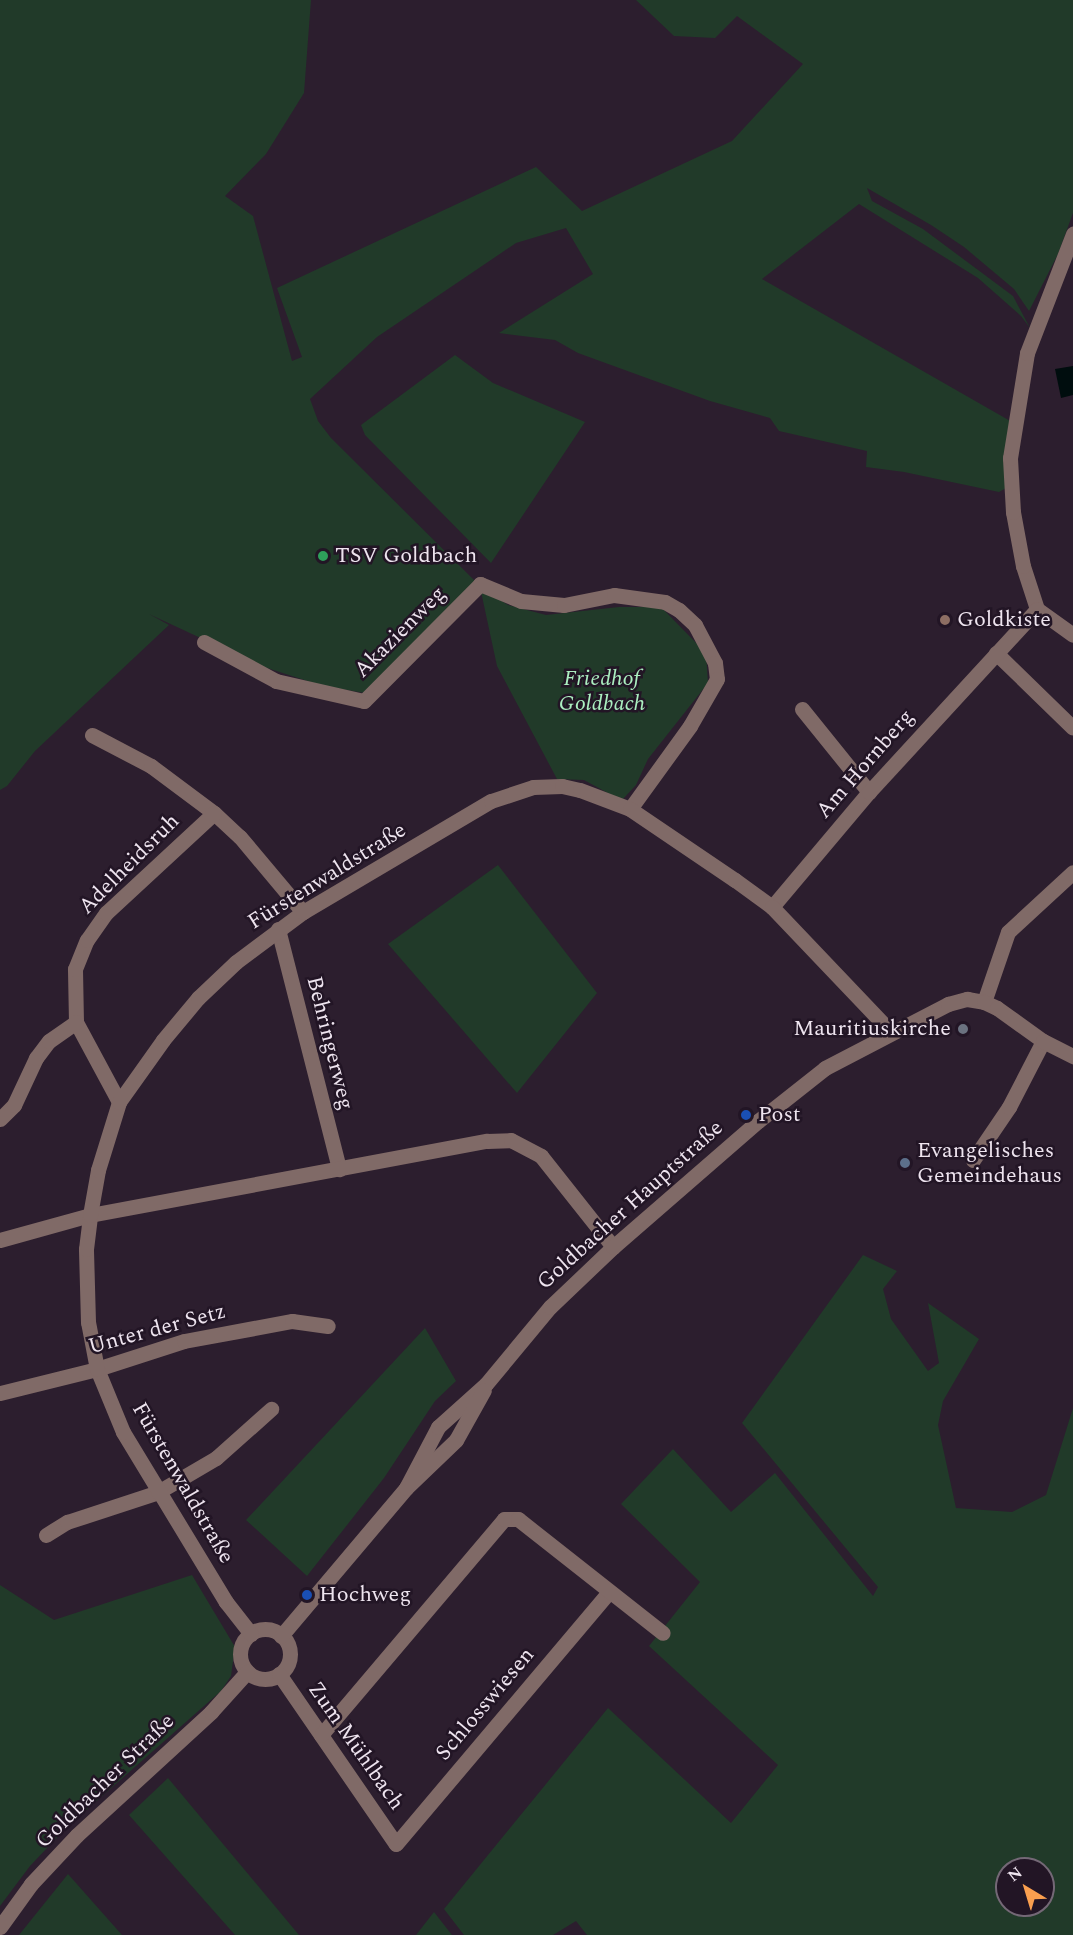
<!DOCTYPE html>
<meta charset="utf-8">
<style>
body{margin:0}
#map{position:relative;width:1073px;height:1935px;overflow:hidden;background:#2c1e2e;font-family:Spectral,serif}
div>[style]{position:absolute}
.green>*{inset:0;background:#213a29}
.water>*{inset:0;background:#000d0e}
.minor>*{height:15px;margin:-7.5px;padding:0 7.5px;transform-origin:7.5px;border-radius:7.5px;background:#806a67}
.minor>.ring{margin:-7.5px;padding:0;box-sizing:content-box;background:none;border:15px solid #806a67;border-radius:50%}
.dots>*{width:16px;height:16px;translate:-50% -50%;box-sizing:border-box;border:3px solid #221525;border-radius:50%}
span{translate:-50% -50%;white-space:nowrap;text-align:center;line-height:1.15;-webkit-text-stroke:5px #221525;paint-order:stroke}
.poi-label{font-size:22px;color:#eee4ef}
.left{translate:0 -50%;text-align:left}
.right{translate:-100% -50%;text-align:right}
.street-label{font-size:22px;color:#eee4ef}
.park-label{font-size:22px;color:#abefc0;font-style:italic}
.north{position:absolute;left:995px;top:1857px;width:60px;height:60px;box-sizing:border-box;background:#221525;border:2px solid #746876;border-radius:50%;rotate:322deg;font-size:16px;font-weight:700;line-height:24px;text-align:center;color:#eee4ef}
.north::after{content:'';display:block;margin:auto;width:21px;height:27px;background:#fa9f4f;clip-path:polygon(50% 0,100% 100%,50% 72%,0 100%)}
</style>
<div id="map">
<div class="green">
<i style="clip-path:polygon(0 0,311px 0,304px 93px,266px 154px,225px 196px,253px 216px,292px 361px,302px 357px,277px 288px,536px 167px,582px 211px,732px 141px,803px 64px,737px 16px,715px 38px,674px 36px,636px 0,1073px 0,1073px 213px,1058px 254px,1029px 311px,1014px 289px,964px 247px,931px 225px,867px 188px,872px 201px,923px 229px,1013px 296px,1030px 328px,1021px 316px,978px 278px,859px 204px,762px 279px,1012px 422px,1008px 487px,999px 492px,904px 472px,866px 467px,867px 451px,779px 431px,770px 418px,710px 401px,578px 353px,555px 340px,499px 333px,593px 274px,566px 228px,516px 243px,377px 337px,310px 399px,318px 421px,331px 438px,476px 582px,365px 693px,323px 686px,261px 666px,149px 614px,169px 625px,35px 751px,7px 786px,0 790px)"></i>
<i style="clip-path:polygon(455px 355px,493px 383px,585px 422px,491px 563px,365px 435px,361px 425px)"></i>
<i style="clip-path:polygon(480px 587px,508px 605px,546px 615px,619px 607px,661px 607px,706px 653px,708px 683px,648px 759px,636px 785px,623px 799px,617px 798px,584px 780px,557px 779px,497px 666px)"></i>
<i style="clip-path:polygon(498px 865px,597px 993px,517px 1093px,388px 944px)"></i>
<i style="clip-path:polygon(evenodd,863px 1255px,897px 1271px,883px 1289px,891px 1319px,928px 1371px,939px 1363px,928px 1303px,979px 1339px,943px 1401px,938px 1425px,956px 1508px,1012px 1512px,1046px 1495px,1073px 1408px,1073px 1935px,587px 1935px,576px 1921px,553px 1935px,464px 1935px,444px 1909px,608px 1708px,731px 1823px,778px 1765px,649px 1646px,700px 1582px,621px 1504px,673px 1449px,731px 1512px,775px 1473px,873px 1596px,878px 1587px,742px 1423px,863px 1255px,1007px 1869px,1043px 1869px,1043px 1905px,1007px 1905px,1007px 1869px)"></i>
<i style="clip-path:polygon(425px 1328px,456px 1381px,435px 1401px,384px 1478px,307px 1576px,246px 1520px)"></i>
<i style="clip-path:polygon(192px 1575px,235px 1647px,231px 1676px,221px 1691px,67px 1827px,30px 1866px,0 1906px,0 1585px,54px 1620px)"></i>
<i style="clip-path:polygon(168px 1778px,299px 1935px,235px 1935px,129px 1815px)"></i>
<i style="clip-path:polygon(68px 1874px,122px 1935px,19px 1935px)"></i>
<i style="clip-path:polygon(434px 1912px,452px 1935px,416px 1935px)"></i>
</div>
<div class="water">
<i style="clip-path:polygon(1073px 366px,1073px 395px,1061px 398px,1055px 369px)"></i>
</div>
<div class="minor">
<i style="left:1037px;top:609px;width:45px;rotate:-108deg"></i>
<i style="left:1023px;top:566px;width:55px;rotate:-100.5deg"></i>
<i style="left:1013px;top:512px;width:54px;rotate:-93.2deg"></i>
<i style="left:1010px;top:458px;width:106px;rotate:-80.8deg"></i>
<i style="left:1027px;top:353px;width:128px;rotate:-68.9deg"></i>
<i style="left:1037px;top:609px;width:44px;rotate:35.8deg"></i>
<i style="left:204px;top:642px;width:82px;rotate:28.4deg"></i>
<i style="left:276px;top:681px;width:90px;rotate:12.8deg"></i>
<i style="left:364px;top:701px;width:165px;rotate:-45.2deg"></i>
<i style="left:480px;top:584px;width:44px;rotate:22.5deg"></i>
<i style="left:521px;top:601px;width:43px;rotate:5.3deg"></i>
<i style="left:564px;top:605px;width:51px;rotate:-11.3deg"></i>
<i style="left:614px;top:595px;width:51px;rotate:7.8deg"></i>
<i style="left:665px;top:602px;width:16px;rotate:30deg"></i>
<i style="left:679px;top:610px;width:22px;rotate:43deg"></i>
<i style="left:695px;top:625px;width:43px;rotate:62.2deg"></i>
<i style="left:715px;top:663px;width:16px;rotate:83deg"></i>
<i style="left:717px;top:679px;width:54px;rotate:119.9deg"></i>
<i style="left:690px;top:726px;width:102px;rotate:125.9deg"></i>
<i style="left:996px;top:653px;width:107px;rotate:44.2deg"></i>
<i style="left:802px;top:709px;width:107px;rotate:51.1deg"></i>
<i style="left:92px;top:735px;width:67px;rotate:27.7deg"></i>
<i style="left:151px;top:766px;width:79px;rotate:36.7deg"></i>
<i style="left:214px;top:813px;width:35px;rotate:43deg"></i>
<i style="left:240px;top:837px;width:98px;rotate:50deg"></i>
<i style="left:772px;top:907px;width:150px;rotate:-49.9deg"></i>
<i style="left:869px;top:792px;width:248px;rotate:-47.4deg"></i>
<i style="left:278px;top:929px;width:248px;rotate:75.7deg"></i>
<i style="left:984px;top:1002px;width:74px;rotate:-71.1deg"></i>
<i style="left:1008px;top:932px;width:88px;rotate:-42.7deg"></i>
<i style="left:119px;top:1102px;width:91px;rotate:-118.3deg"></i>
<i style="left:76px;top:1022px;width:53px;rotate:-91.1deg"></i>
<i style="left:75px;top:969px;width:31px;rotate:-68deg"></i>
<i style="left:87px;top:940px;width:33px;rotate:-55deg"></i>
<i style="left:106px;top:913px;width:147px;rotate:-42.8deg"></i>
<i style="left:0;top:1119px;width:20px;rotate:-45deg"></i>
<i style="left:14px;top:1105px;width:52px;rotate:-64.9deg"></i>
<i style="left:36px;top:1058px;width:21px;rotate:-53deg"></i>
<i style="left:49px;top:1041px;width:33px;rotate:-35deg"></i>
<i style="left:973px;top:1160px;width:64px;rotate:-55.8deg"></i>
<i style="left:1009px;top:1107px;width:74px;rotate:-62.7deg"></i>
<i style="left:0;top:1240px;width:93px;rotate:-15.5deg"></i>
<i style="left:90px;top:1215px;width:404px;rotate:-10.6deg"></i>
<i style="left:487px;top:1141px;width:24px;rotate:-2deg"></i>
<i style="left:511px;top:1140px;width:34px;rotate:28deg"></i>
<i style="left:541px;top:1156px;width:116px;rotate:51.6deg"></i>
<i style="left:0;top:1393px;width:100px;rotate:-13.9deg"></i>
<i style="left:97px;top:1369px;width:91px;rotate:-17.8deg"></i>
<i style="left:184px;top:1341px;width:110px;rotate:-10.5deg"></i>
<i style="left:292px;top:1321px;width:36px;rotate:8deg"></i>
<i style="left:406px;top:1488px;width:69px;rotate:-62.3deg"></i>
<i style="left:438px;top:1427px;width:64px;rotate:-41.9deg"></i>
<i style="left:486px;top:1384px;width:100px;rotate:-50.3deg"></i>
<i style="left:550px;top:1307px;width:87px;rotate:-43.6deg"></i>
<i style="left:613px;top:1247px;width:192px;rotate:-41deg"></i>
<i style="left:758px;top:1121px;width:85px;rotate:-38.3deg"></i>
<i style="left:825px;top:1068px;width:139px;rotate:-27.5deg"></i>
<i style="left:948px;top:1004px;width:20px;rotate:-15deg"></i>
<i style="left:967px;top:999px;width:17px;rotate:10deg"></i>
<i style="left:984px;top:1002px;width:14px;rotate:25deg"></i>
<i style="left:997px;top:1008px;width:57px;rotate:35.7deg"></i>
<i style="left:1043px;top:1041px;width:34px;rotate:27deg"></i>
<i style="left:46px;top:1535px;width:25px;rotate:-32deg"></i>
<i style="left:67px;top:1522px;width:96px;rotate:-18.2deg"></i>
<i style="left:158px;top:1492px;width:67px;rotate:-30.4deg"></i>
<i style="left:216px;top:1458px;width:74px;rotate:-41.7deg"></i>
<i class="ring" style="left:240px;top:1629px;width:35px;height:35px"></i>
<i style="left:251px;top:1634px;width:41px;rotate:-128deg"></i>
<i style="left:226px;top:1602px;width:199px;rotate:-121.2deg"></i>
<i style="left:123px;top:1432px;width:68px;rotate:-112.4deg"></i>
<i style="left:97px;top:1369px;width:48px;rotate:-100.8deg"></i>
<i style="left:88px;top:1322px;width:73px;rotate:-91.6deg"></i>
<i style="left:86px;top:1249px;width:34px;rotate:-83deg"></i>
<i style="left:90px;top:1215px;width:46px;rotate:-79.9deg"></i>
<i style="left:98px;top:1170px;width:71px;rotate:-72.8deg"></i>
<i style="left:119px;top:1102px;width:76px;rotate:-54.6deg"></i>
<i style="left:163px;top:1040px;width:55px;rotate:-50.2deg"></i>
<i style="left:198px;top:998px;width:52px;rotate:-43.5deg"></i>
<i style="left:236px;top:962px;width:84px;rotate:-36.7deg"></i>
<i style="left:303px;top:912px;width:218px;rotate:-30.6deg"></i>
<i style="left:491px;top:801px;width:44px;rotate:-18.4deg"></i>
<i style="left:533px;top:787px;width:29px;rotate:-2deg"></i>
<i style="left:562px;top:786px;width:18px;rotate:13deg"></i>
<i style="left:580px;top:790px;width:53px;rotate:20.8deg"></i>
<i style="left:630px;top:809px;width:127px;rotate:34.1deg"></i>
<i style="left:735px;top:880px;width:46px;rotate:36.1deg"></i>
<i style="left:772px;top:907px;width:173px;rotate:46.4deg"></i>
<i style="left:281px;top:1636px;width:194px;rotate:-49.8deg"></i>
<i style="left:406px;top:1488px;width:69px;rotate:-43.8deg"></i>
<i style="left:456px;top:1440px;width:57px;rotate:-60.8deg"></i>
<i style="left:279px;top:1674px;width:206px;rotate:55.5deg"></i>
<i style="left:396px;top:1844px;width:330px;rotate:-49.8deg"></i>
<i style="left:321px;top:1735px;width:283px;rotate:-49.7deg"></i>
<i style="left:504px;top:1519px;width:14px"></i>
<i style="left:518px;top:1519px;width:184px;rotate:38.2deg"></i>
<i style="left:0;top:1927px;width:53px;rotate:-54.2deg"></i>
<i style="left:31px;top:1884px;width:67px;rotate:-46.8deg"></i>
<i style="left:77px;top:1835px;width:182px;rotate:-42.5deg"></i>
<i style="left:211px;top:1712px;width:54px;rotate:-48deg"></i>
</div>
<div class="dots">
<i style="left:323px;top:556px;background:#2e9e5b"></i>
<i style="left:945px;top:620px;background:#8d6e63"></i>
<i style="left:963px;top:1029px;background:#6b7280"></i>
<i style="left:746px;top:1115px;background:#1a4fb4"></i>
<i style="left:905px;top:1163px;background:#5c6f8a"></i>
<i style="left:307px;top:1595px;background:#1a4fb4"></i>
</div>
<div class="poi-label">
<span class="left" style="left:335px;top:556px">TSV Goldbach</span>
<span class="left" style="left:957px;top:620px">Goldkiste</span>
<span class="right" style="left:951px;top:1029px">Mauritiuskirche</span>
<span class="left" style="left:758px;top:1115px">Post</span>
<span class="left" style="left:917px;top:1163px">Evangelisches<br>Gemeindehaus</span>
<span class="left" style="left:319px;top:1595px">Hochweg</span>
</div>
<div class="street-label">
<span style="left:400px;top:632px;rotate:-45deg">Akazienweg</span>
<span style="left:865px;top:764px;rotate:-49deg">Am Hornberg</span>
<span style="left:129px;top:864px;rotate:-45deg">Adelheidsruh</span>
<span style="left:327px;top:876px;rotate:-32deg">Fürstenwaldstraße</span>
<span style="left:330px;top:1043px;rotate:76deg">Behringerweg</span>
<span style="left:630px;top:1205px;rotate:-42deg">Goldbacher Hauptstraße</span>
<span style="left:157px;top:1329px;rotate:-15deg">Unter der Setz</span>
<span style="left:183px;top:1483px;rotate:60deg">Fürstenwaldstraße</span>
<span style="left:485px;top:1704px;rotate:-50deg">Schlosswiesen</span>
<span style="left:356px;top:1746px;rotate:55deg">Zum Mühlbach</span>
<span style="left:105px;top:1781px;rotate:-44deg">Goldbacher Straße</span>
</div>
<div class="park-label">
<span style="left:602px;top:691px">Friedhof<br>Goldbach</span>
</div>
<div class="north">N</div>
</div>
